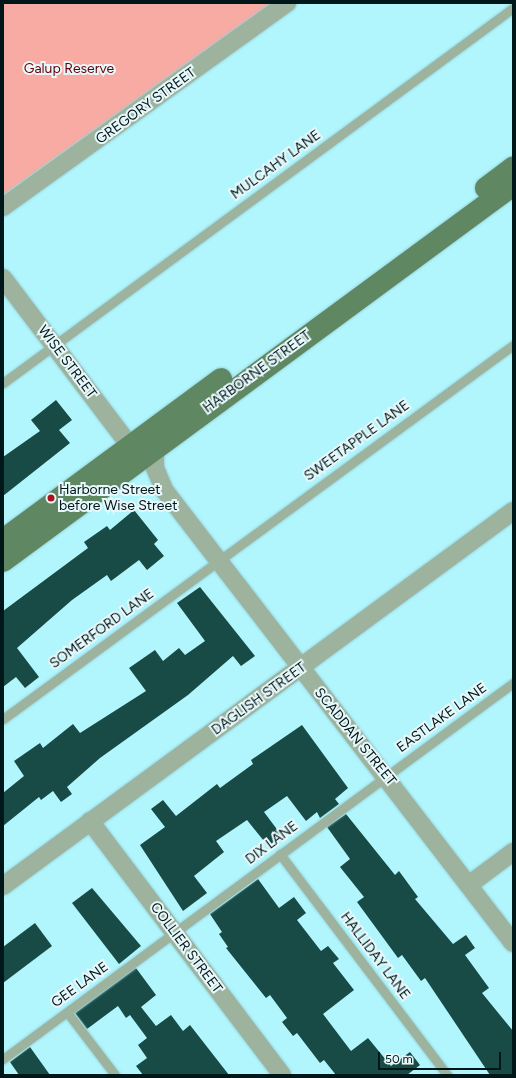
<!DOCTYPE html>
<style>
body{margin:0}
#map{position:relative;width:516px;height:1078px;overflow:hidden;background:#b1f5fd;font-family:Figtree,sans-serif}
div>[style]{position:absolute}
.green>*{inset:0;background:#f7aba3}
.building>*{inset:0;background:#194b46}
.roads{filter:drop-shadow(0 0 1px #95d1d9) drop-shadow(0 0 1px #95d1d9)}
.lane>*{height:9px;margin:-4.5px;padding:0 4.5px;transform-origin:4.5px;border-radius:4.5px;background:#9eb39e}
.street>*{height:18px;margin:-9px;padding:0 9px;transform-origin:9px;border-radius:9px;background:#9eb39e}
.primary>*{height:22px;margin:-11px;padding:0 11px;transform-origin:11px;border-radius:11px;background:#5f8761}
.dots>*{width:11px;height:11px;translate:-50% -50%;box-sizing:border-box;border:2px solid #e8f8fa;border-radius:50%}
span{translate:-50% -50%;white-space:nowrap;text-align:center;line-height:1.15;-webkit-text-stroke:4px #e8f8fa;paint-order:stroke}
.park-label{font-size:14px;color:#670009}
.street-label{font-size:14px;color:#00171a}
.poi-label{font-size:14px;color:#00171a}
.left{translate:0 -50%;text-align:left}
.frame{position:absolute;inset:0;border:4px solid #00171a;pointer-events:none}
.scale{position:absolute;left:378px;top:1052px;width:123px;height:18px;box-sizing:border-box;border:2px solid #00171a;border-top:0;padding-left:5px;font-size:12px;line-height:14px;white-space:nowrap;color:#00171a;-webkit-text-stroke:3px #e8f8fa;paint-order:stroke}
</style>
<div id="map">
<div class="green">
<i style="clip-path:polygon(3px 3px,272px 3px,3px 195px)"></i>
</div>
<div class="building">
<i style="clip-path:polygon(56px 400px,72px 420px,59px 430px,70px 443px,3px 496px,3px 457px,40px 431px,31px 420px)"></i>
<i style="clip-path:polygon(134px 510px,158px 540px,154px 544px,164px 556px,147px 570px,139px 560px,111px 581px,107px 575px,72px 600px,17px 648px,39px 677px,25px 688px,16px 677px,3px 687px,3px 611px,88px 548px,84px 542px,107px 526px,110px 530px)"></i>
<i style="clip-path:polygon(200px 587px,255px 656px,241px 666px,233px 656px,188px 695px,100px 758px,67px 787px,72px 794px,61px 802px,53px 791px,41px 800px,39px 797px,3px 826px,3px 793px,24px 776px,14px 761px,40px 743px,43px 748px,73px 724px,80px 733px,146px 691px,129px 668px,155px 650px,163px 661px,179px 648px,185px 655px,205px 641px,177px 603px)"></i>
<i style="clip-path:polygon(302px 725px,348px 788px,335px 799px,339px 804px,320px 818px,317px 812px,306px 821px,287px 796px,264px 812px,282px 836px,268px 846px,247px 820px,216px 841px,224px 852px,194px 876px,207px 893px,183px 911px,140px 845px,165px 827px,151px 809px,163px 800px,176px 816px,217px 784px,220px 788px,253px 764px,251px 760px)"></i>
<i style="clip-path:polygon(346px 814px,395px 875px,399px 871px,418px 897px,415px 899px,453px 944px,466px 935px,475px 948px,465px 955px,489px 988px,482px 993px,513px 1031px,513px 1075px,490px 1075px,425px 978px,421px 981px,402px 955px,398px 958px,357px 902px,364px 897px,340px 867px,350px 859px,327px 827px)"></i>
<i style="clip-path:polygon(258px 879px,279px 908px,294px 897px,306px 913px,297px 920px,321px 951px,328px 946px,339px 959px,333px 963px,354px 990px,323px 1014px,351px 1051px,368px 1038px,391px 1066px,410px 1052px,420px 1065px,407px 1075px,336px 1075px,324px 1060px,320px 1063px,297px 1033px,293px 1036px,282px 1022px,287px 1018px,270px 995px,266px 998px,226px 948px,228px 947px,219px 934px,222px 932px,210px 914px)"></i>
<i style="clip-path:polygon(92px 888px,141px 946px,119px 964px,72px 903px)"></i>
<i style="clip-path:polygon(35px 923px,52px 946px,3px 983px,3px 947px)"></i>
<i style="clip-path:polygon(136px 968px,156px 995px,141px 1007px,156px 1026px,171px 1015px,183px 1031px,190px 1025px,229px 1075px,143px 1075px,136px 1066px,147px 1058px,138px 1045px,147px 1038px,130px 1015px,126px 1018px,118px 1006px,87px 1029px,75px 1013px)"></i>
<i style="clip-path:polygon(30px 1047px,50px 1075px,19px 1075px,10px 1062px)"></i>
</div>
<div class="roads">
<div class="lane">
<i style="left:3px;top:383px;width:633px;rotate:-36.33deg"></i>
<i style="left:3px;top:719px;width:632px;rotate:-36.25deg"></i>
<i style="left:280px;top:854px;width:277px;rotate:52.9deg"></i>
<i style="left:67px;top:1012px;width:79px;rotate:52.7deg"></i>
<i style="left:3px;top:1059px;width:634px;rotate:-36.4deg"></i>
</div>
<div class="street">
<i style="left:3px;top:207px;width:350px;rotate:-35.7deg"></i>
<i style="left:3px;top:278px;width:211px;rotate:52.9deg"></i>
<i style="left:155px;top:448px;width:20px;rotate:90deg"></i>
<i style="left:155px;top:468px;width:25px;rotate:67deg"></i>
<i style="left:165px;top:491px;width:570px;rotate:52.41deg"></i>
<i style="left:90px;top:821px;width:318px;rotate:52.9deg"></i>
<i style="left:470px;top:884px;width:54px;rotate:-36.7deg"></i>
<i style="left:3px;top:886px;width:633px;rotate:-36.33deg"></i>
</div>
<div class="primary">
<i style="left:486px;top:188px;width:34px;rotate:-37deg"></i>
<i style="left:3px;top:540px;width:271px;rotate:-36.4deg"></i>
<i style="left:3px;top:561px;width:634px;rotate:-36.4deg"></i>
</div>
</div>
<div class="dots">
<i style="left:51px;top:498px;background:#a8131d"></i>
</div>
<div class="park-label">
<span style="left:69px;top:69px">Galup Reserve</span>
</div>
<div class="street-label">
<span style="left:146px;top:106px;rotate:-36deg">GREGORY STREET</span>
<span style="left:276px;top:165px;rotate:-36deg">MULCAHY LANE</span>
<span style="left:67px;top:362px;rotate:53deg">WISE STREET</span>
<span style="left:257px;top:372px;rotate:-36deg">HARBORNE STREET</span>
<span style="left:357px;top:441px;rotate:-36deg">SWEETAPPLE LANE</span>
<span style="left:102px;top:629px;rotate:-36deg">SOMERFORD LANE</span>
<span style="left:259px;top:699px;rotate:-36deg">DAGLISH STREET</span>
<span style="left:442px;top:718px;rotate:-36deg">EASTLAKE LANE</span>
<span style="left:355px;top:737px;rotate:51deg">SCADDAN STREET</span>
<span style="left:272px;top:843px;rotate:-37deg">DIX LANE</span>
<span style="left:186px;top:948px;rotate:53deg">COLLIER STREET</span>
<span style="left:375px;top:956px;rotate:53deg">HALLIDAY LANE</span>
<span style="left:80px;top:985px;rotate:-36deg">GEE LANE</span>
</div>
<div class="poi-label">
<span class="left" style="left:59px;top:498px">Harborne Street<br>before Wise Street</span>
</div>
<div class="frame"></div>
<div class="scale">50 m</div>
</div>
